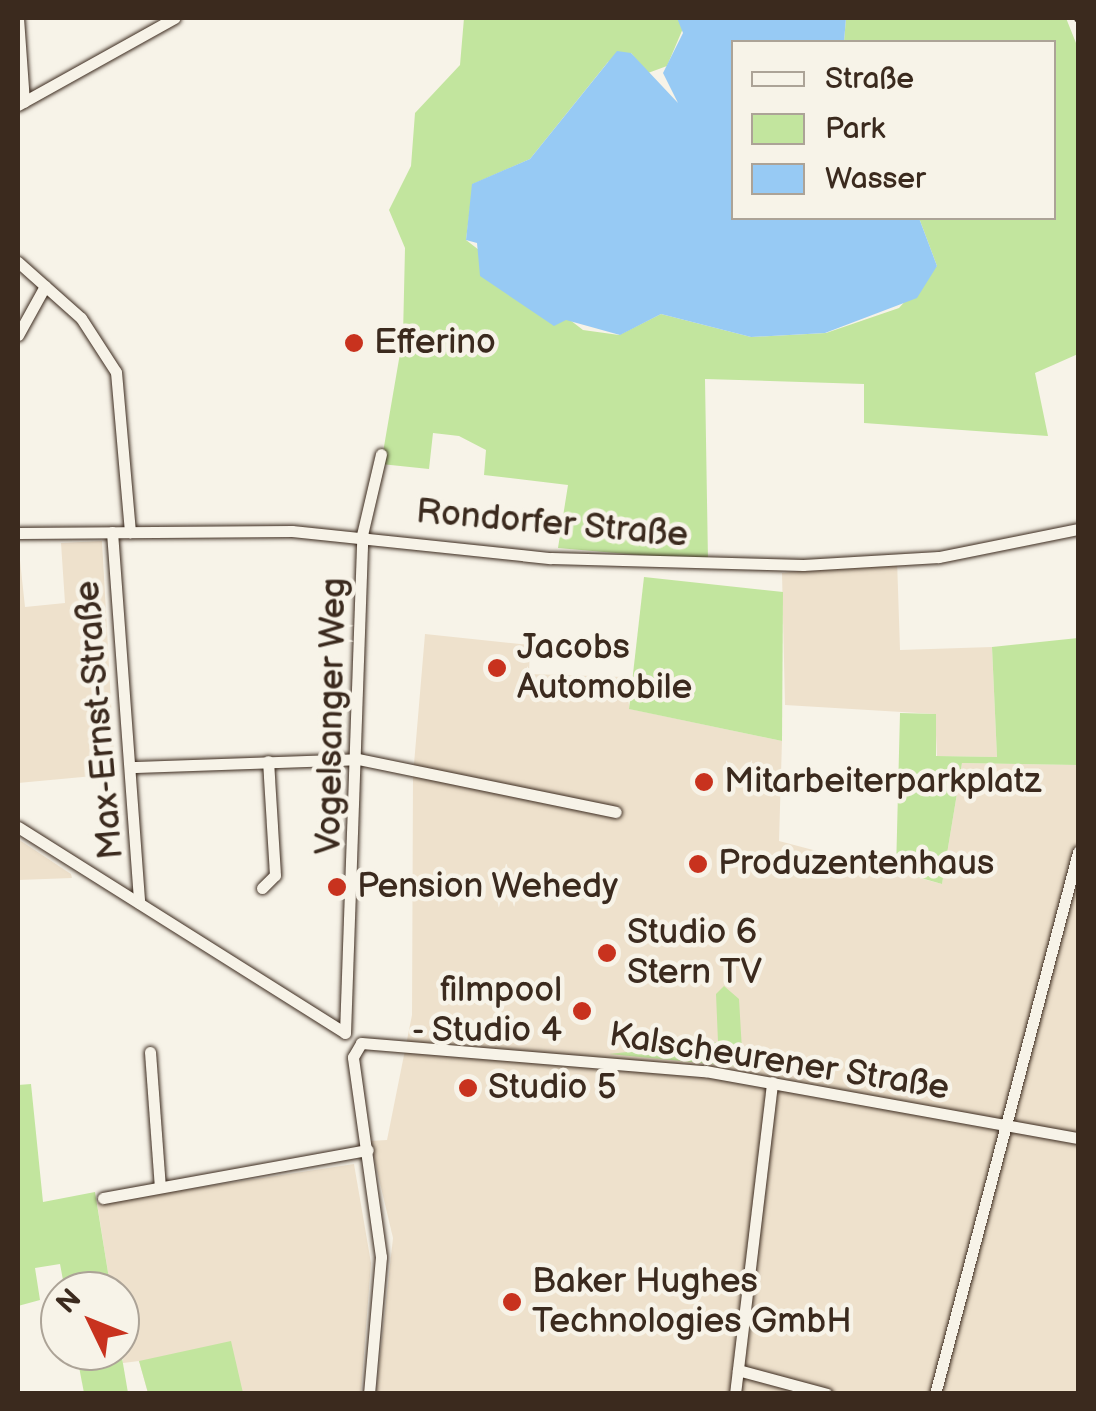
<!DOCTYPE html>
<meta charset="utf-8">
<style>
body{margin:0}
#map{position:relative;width:1096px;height:1411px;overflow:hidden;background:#f7f3e8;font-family:"Balsamiq Sans",sans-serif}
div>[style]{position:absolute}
.built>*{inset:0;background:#eee1cc}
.green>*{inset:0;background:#c2e59e}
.water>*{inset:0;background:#97caf4}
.roads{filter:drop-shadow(0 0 2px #3b2a1e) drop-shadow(0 0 2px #3b2a1e)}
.street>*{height:11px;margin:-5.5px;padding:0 5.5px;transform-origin:5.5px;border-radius:5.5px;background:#f7f3e8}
.rail>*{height:6px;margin-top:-3px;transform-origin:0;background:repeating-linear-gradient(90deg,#f7f3e8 0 8px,#3b2a1e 0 16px);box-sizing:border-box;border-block:2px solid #3b2a1e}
.dots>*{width:28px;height:28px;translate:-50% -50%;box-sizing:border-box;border:5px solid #f7f3e8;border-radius:50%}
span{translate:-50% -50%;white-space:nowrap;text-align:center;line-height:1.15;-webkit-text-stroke:9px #f7f3e8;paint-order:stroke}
.poi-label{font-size:35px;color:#3b2a1e}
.left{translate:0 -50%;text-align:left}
.right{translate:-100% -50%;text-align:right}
.street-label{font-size:35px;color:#3b2a1e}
.frame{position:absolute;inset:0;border:20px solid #3b2a1e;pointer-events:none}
.legend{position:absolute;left:731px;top:40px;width:325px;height:180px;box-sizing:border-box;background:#f7f3e8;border:2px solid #aca397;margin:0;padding:12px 18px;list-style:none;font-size:30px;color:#3b2a1e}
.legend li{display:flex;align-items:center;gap:20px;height:50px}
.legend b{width:50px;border:2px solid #aca397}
.north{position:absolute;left:40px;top:1271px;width:100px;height:100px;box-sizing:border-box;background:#f7f3e8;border:2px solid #aca397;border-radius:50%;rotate:313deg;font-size:28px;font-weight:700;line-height:40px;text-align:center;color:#3b2a1e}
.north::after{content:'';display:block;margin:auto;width:35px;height:45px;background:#c8321e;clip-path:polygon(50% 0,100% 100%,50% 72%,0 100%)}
</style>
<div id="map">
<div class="built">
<i style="clip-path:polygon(102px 541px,115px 774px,18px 783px,18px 542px,25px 607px,65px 603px,61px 543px)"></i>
<i style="clip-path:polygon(897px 559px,900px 650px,992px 647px,997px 757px,937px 756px,935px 714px,785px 705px,782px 573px)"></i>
<i style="clip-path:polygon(425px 634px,530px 645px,529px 674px,623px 677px,630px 709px,782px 741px,779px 841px,942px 884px,962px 763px,1078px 765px,1078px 1393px,376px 1393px,393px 1238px,370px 1141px,387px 1140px,412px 1015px,413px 776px)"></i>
<i style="clip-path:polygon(18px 839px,71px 874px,72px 878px,18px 880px)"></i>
<i style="clip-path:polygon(354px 1164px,371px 1263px,361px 1393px,148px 1393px,139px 1361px,123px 1363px,120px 1291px,111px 1291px,97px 1203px)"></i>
</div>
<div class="green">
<i style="clip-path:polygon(464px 18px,677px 18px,684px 26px,667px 66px,648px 73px,631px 53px,608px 62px,530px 159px,473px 184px,466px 240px,583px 330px,619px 335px,661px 314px,751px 337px,826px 333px,899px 308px,937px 266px,919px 218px,1054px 218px,1054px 42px,844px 42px,846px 18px,1066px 18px,1078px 48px,1078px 354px,1035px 373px,1048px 436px,864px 423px,864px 384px,705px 379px,708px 561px,558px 548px,568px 485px,484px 475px,486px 450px,459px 436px,433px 433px,429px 469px,381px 464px,403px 336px,405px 248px,389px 210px,411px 166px,415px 113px,460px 65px)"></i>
<i style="clip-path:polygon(644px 577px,783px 592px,782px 741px,629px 709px)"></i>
<i style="clip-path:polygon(1078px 638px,1078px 765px,962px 763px,942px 884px,896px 871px,900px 713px,936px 714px,936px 756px,997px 757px,992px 647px)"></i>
<i style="clip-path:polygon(724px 986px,739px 999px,743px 1067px,609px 1054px,718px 1042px,716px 994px)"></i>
<i style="clip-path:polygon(31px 1084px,43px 1202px,95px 1192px,111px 1291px,65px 1291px,60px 1264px,35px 1268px,40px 1300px,18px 1306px,18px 1085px)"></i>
<i style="clip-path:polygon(231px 1341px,243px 1393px,148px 1393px,139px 1361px)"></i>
<i style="clip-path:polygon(120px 1346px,128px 1393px,84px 1393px,76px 1351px)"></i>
</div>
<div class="water">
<i style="clip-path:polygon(677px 18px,846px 18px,844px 42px,734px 42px,734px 218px,919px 218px,937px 266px,917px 298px,825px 333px,751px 337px,661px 314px,620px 335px,566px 320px,554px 326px,480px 276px,477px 243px,466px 240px,472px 184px,530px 159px,617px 51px,631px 53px,678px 103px,663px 73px,683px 33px)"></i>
</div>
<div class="roads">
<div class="street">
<i style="left:18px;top:18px;width:84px;rotate:85.9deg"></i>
<i style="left:18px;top:105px;width:179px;rotate:-29.1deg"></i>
<i style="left:18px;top:262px;width:84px;rotate:41.6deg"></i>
<i style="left:81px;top:318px;width:64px;rotate:57.1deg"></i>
<i style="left:116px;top:372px;width:161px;rotate:85deg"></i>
<i style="left:18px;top:335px;width:56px;rotate:-61.1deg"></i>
<i style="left:112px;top:532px;width:372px;rotate:85.8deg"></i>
<i style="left:18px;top:533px;width:274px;rotate:-0.4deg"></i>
<i style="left:292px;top:531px;width:260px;rotate:6deg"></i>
<i style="left:551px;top:558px;width:252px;rotate:1.6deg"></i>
<i style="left:803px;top:565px;width:136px;rotate:-3.4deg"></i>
<i style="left:939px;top:557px;width:142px;rotate:-11.4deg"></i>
<i style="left:134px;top:767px;width:224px;rotate:-2deg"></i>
<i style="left:358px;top:759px;width:263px;rotate:11.6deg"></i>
<i style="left:18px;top:827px;width:386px;rotate:32.2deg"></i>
<i style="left:345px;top:1033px;width:498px;rotate:-88deg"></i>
<i style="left:362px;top:535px;width:83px;rotate:-76.8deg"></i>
<i style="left:262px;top:888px;width:18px;rotate:-45deg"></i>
<i style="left:275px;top:875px;width:114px;rotate:-93.5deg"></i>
<i style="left:150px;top:1052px;width:135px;rotate:85.8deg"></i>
<i style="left:103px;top:1198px;width:269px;rotate:-10.3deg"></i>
<i style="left:738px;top:1370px;width:92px;rotate:15.1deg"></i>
<i style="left:369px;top:1394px;width:138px;rotate:-85deg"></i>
<i style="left:381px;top:1257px;width:202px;rotate:-98deg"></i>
<i style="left:353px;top:1057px;width:16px;rotate:-60deg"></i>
<i style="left:361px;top:1043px;width:345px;rotate:4.7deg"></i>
<i style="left:705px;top:1071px;width:379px;rotate:10.2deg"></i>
<i style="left:735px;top:1394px;width:314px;rotate:-83.2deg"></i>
<i style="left:935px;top:1394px;width:561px;rotate:-75.22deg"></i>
</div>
</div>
<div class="rail">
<i style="left:1077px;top:18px;width:3px;rotate:72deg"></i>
</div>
<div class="dots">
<i style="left:354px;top:343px;background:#c8321e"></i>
<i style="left:497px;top:668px;background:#c8321e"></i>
<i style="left:704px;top:782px;background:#c8321e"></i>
<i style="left:698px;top:864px;background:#c8321e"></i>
<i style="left:337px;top:887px;background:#c8321e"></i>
<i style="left:607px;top:953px;background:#c8321e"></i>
<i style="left:582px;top:1011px;background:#c8321e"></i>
<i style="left:468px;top:1088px;background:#c8321e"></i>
<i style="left:512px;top:1302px;background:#c8321e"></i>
</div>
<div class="poi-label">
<span class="left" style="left:374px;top:343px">Efferino</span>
<span class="left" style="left:517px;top:668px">Jacobs<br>Automobile</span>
<span class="left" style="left:724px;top:782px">Mitarbeiterparkplatz</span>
<span class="left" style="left:718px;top:864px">Produzentenhaus</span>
<span class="left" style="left:357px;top:887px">Pension Wehedy</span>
<span class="left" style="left:627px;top:953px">Studio 6<br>Stern TV</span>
<span class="right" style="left:562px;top:1011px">filmpool<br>- Studio 4</span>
<span class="left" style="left:488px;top:1088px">Studio 5</span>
<span class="left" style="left:532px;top:1302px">Baker Hughes<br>Technologies GmbH</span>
</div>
<div class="street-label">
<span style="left:552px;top:524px;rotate:5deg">Rondorfer Straße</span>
<span style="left:332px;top:716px;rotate:-89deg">Vogelsanger Weg</span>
<span style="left:100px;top:720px;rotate:-95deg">Max-Ernst-Straße</span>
<span style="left:779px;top:1062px;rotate:9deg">Kalscheurener Straße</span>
</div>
<div class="frame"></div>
<ul class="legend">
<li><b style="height:12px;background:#f7f3e8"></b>Straße</li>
<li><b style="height:28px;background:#c2e59e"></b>Park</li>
<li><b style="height:28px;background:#97caf4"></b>Wasser</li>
</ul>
<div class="north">N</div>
</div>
